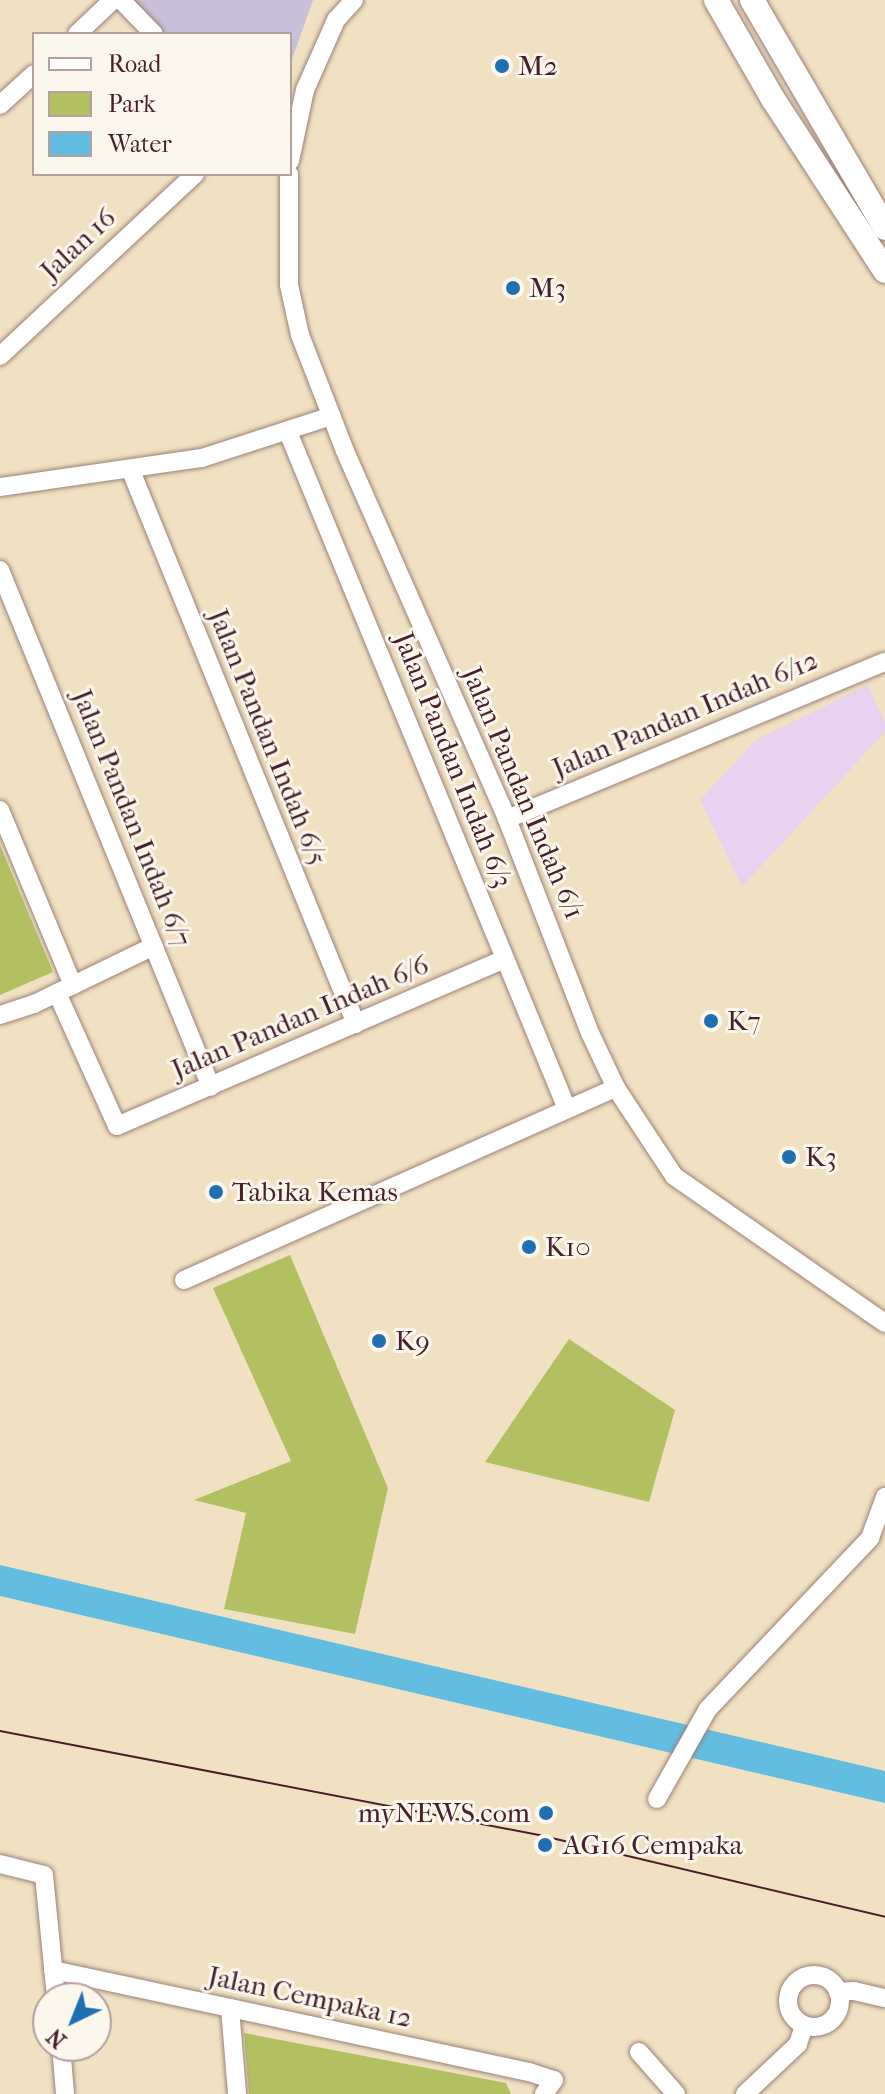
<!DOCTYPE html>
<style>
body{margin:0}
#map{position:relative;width:885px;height:2094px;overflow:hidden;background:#f0e1c3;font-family:"IM FELL French Canon",serif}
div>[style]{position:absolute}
.built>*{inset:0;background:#e7d2ef}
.industrial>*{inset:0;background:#c8bfd8}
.green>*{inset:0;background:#b3c062}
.water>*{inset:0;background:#62bde0}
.roads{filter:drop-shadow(0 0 2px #9d8077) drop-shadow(0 0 2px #9d8077)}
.minor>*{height:18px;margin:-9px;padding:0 9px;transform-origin:9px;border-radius:9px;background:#fff}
.minor>.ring{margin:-9px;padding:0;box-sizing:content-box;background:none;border:18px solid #fff;border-radius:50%}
.major>*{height:24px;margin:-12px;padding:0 12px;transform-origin:12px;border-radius:12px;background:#fff}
.tram>*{height:2px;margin:-1px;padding:0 1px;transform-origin:1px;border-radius:1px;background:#4a1f2b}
.dots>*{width:22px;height:22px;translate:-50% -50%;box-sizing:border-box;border:4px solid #fbf7ec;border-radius:50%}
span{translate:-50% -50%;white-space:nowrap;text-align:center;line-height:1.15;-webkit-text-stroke:6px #fbf7ec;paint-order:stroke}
.poi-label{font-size:28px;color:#4a1f2b}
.left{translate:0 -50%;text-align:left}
.right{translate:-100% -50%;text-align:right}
.street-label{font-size:28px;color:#4a1f2b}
.legend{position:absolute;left:32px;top:32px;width:260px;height:144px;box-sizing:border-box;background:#fbf7ec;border:2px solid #b4a19f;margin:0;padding:10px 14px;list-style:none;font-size:24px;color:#4a1f2b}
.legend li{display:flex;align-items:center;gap:16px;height:40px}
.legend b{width:40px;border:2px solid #b4a19f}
.north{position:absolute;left:32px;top:1982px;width:80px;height:80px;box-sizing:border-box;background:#fbf7ec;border:2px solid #b4a19f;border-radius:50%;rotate:223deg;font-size:22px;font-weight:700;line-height:32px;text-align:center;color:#4a1f2b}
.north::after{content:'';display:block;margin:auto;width:28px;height:36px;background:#1f6fb2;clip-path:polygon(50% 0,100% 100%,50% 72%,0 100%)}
</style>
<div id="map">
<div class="built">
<i style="clip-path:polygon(868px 685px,885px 723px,885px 732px,742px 887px,700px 800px,756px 740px)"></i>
</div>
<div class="industrial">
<i style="clip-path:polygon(109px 0,313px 0,290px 65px,290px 34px,144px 34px)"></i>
</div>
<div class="green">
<i style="clip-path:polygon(0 845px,53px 972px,0 995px)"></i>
<i style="clip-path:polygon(290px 1255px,388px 1488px,355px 1634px,224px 1609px,246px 1513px,194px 1500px,291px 1461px,213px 1288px)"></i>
<i style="clip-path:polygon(569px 1339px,675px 1410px,649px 1502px,485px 1462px)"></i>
<i style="clip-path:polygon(244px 2033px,506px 2083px,511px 2094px,249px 2094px)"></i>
</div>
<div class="water">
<i style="clip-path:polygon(0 1565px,885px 1771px,885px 1803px,0 1596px)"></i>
</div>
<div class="roads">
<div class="minor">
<i style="left:121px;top:0;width:47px;rotate:45.9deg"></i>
<i style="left:77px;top:34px;width:50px;rotate:-43.4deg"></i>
<i style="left:0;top:105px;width:46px;rotate:-42.4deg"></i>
<i style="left:290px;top:161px;width:73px;rotate:-78.1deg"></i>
<i style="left:305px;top:90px;width:77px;rotate:-66.1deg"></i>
<i style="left:336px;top:20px;width:27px;rotate:-48deg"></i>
<i style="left:289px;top:174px;width:111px;rotate:90deg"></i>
<i style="left:289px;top:285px;width:51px;rotate:77.6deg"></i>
<i style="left:300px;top:335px;width:124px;rotate:68.8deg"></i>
<i style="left:345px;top:451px;width:402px;rotate:66.2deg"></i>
<i style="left:507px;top:819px;width:230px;rotate:68.8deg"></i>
<i style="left:590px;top:1033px;width:61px;rotate:64.7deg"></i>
<i style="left:616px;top:1088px;width:105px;rotate:56.6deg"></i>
<i style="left:674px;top:1176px;width:257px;rotate:34.9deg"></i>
<i style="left:0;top:356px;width:267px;rotate:-43deg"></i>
<i style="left:288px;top:432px;width:732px;rotate:67.6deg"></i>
<i style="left:131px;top:471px;width:597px;rotate:67.86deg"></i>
<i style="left:0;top:487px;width:204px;rotate:-8.2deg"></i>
<i style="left:202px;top:458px;width:136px;rotate:-18deg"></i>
<i style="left:0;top:570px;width:558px;rotate:67.8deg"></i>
<i style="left:0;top:810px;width:190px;rotate:67.4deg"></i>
<i style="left:507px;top:819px;width:409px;rotate:-22.6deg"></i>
<i style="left:57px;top:993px;width:146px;rotate:65.7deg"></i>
<i style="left:117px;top:1126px;width:421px;rotate:-23.3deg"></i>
<i style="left:0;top:1015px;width:36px;rotate:-18deg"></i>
<i style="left:34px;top:1004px;width:133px;rotate:-25.8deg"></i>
<i style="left:184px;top:1280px;width:473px;rotate:-24deg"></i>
<i style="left:657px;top:1799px;width:103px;rotate:-60.5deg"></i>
<i style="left:708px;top:1709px;width:236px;rotate:-46.5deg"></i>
<i style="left:870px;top:1538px;width:44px;rotate:-69.9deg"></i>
<i style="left:0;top:1864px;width:45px;rotate:14deg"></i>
<i style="left:44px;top:1875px;width:124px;rotate:84.4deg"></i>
<i style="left:53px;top:1970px;width:487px;rotate:12.1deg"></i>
<i style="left:529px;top:2072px;width:26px;rotate:18deg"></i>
<i style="left:554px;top:2080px;width:17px;rotate:126deg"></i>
<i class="ring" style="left:788px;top:1975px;width:34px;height:34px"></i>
<i style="left:838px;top:1992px;width:16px;rotate:-4deg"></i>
<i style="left:854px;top:1991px;width:32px;rotate:13deg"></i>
<i style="left:230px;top:2008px;width:86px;rotate:85.3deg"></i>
<i style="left:61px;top:2046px;width:48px;rotate:85.2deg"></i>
<i style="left:639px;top:2052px;width:56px;rotate:48.6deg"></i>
<i style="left:745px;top:2094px;width:73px;rotate:-43.3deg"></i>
<i style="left:798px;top:2044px;width:20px;rotate:-72deg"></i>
</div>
<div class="major">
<i style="left:716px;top:0;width:114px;rotate:60.1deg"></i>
<i style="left:773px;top:99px;width:205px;rotate:56.9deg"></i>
<i style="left:752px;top:0;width:264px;rotate:59.7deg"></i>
</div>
</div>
<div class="tram">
<i style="left:0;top:1731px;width:549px;rotate:10.92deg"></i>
<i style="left:539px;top:1835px;width:356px;rotate:13.3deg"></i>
</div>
<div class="dots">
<i style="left:502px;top:66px;background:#1f6fb2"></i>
<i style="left:513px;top:288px;background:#1f6fb2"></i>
<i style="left:711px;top:1021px;background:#1f6fb2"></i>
<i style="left:789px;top:1157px;background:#1f6fb2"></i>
<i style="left:216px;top:1192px;background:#1f6fb2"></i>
<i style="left:529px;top:1247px;background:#1f6fb2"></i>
<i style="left:379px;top:1341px;background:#1f6fb2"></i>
<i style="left:546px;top:1813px;background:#1f6fb2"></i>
<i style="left:545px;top:1845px;background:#1f6fb2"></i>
</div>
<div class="poi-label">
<span class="left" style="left:518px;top:66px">M2</span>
<span class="left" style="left:529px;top:288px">M3</span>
<span class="left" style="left:727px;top:1021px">K7</span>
<span class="left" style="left:805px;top:1157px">K3</span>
<span class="left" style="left:232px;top:1192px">Tabika Kemas</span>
<span class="left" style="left:545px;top:1247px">K10</span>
<span class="left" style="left:395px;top:1341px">K9</span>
<span class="right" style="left:530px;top:1813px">myNEWS.com</span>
<span class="left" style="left:563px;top:1845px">AG16 Cempaka</span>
</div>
<div class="street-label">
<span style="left:78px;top:244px;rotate:-43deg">Jalan 16</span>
<span style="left:685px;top:714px;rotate:-23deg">Jalan Pandan Indah 6/12</span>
<span style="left:268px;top:737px;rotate:68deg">Jalan Pandan Indah 6/5</span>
<span style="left:453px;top:760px;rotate:68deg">Jalan Pandan Indah 6/3</span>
<span style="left:523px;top:793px;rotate:67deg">Jalan Pandan Indah 6/1</span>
<span style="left:132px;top:818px;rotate:68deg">Jalan Pandan Indah 6/7</span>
<span style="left:300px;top:1017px;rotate:-23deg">Jalan Pandan Indah 6/6</span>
<span style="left:310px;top:1997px;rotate:12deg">Jalan Cempaka 12</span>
</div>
<ul class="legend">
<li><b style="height:10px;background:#fff"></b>Road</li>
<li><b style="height:22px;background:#b3c062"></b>Park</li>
<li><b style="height:22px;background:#62bde0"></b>Water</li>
</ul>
<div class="north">N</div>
</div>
